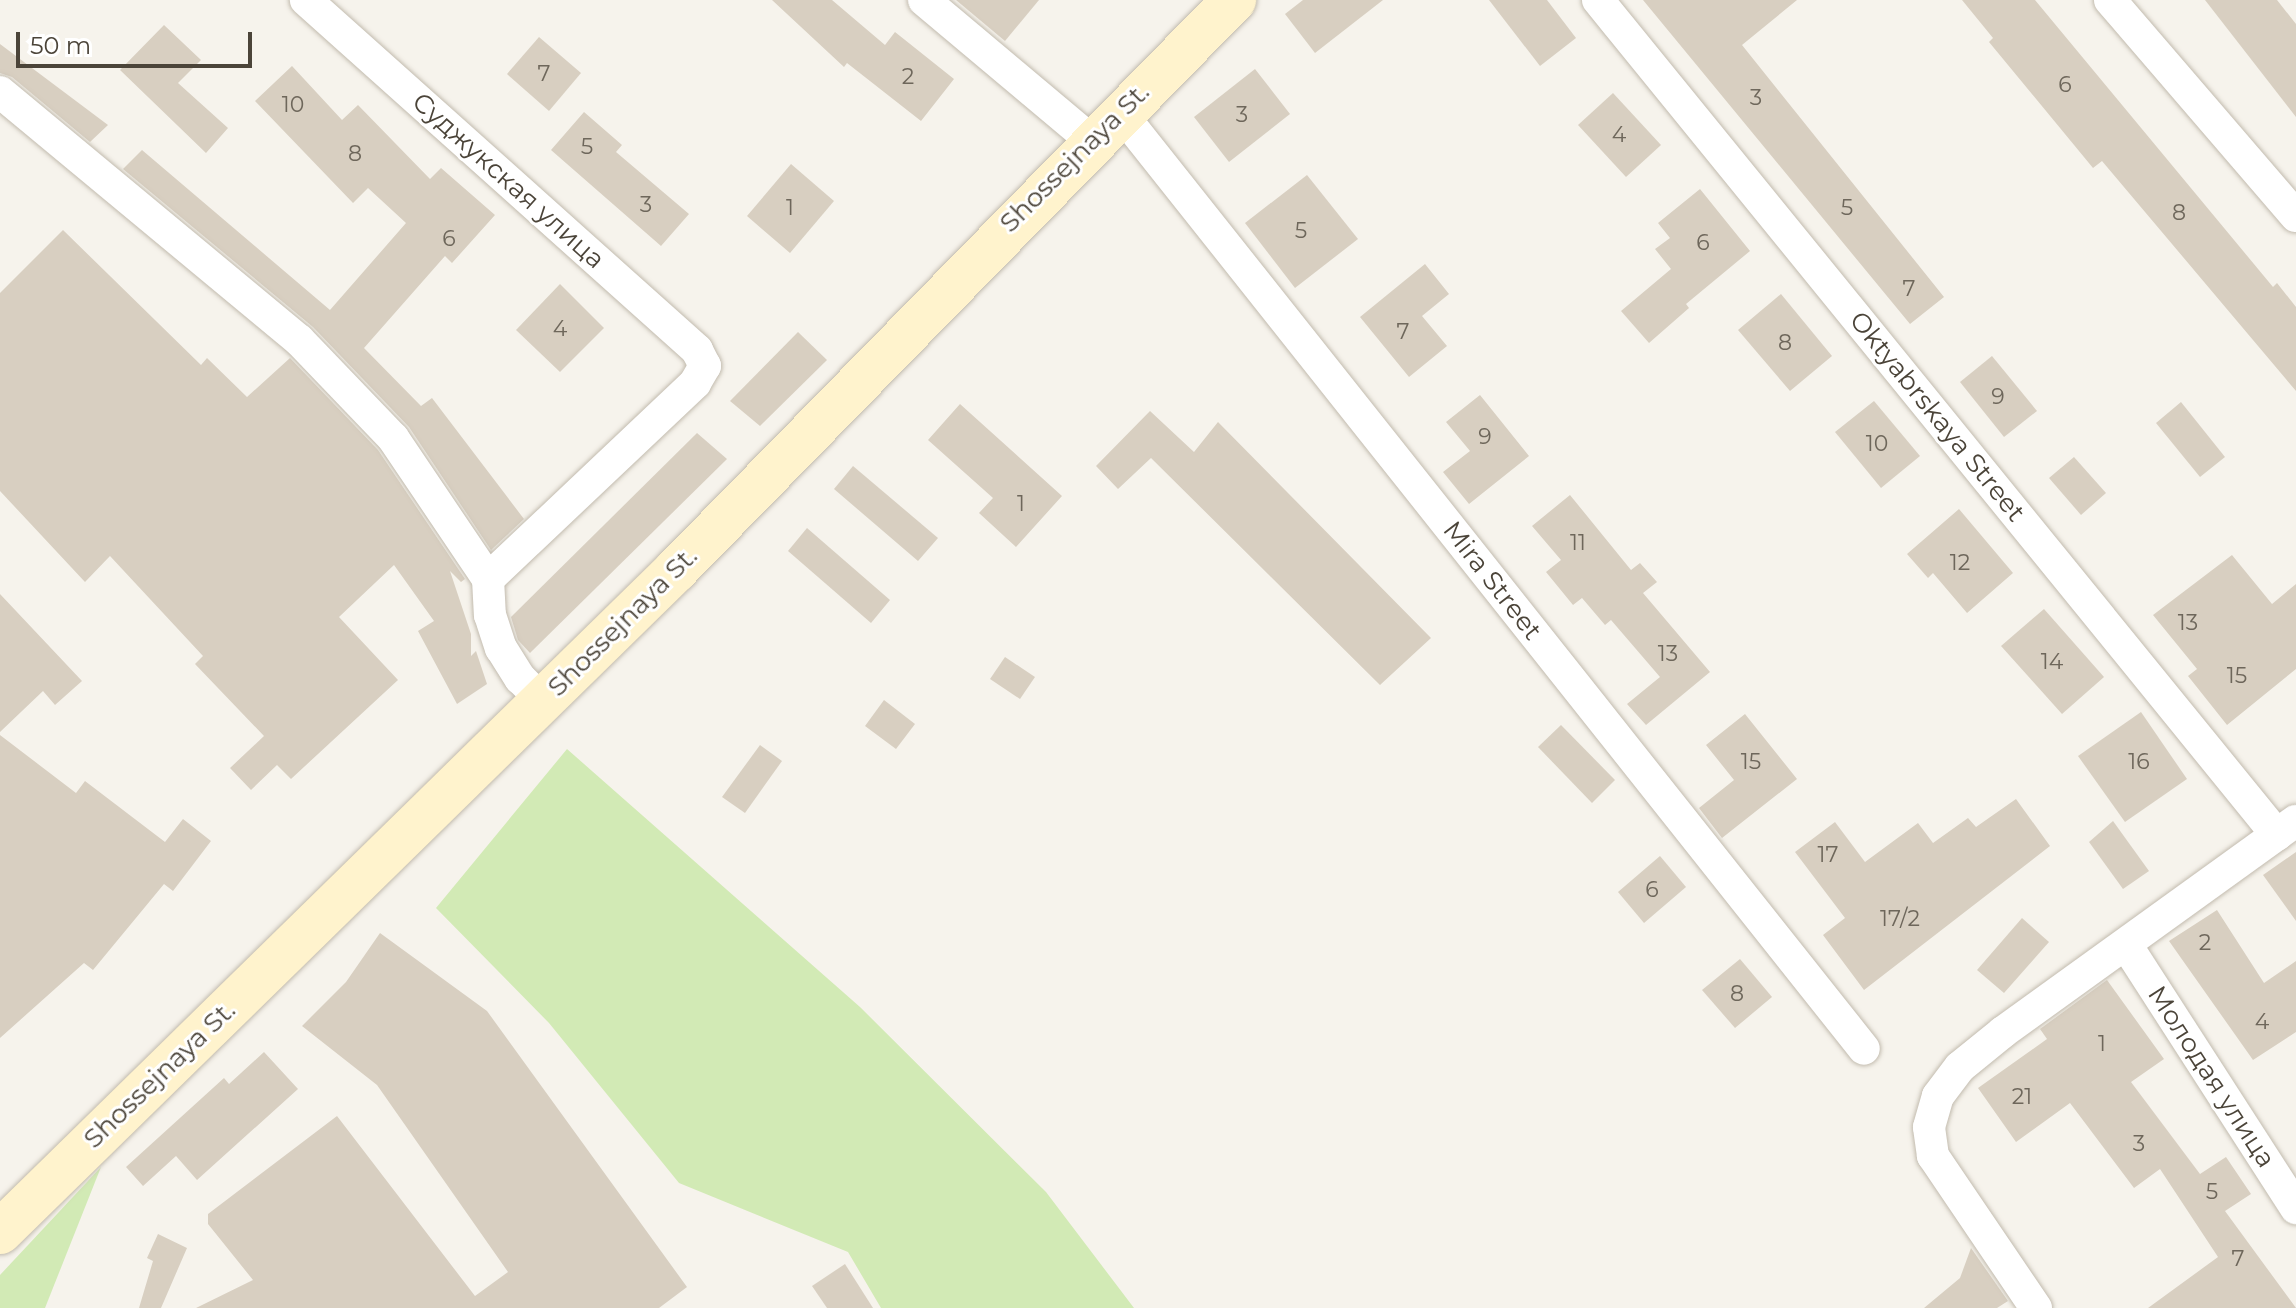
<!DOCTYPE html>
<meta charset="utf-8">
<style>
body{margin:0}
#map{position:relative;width:2296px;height:1308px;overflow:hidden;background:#f6f3ec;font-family:Montserrat,sans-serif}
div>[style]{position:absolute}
.green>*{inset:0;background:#d2eab5}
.building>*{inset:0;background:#d8cfc1}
.roads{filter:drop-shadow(0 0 2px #c2bbae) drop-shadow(0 0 2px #c2bbae)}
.street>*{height:32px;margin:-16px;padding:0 16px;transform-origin:16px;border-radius:16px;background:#fff}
.secondary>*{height:44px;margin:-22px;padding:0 22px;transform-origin:22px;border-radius:22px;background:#fff3cd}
span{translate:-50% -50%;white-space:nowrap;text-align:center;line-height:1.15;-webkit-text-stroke:6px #fff;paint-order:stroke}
.number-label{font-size:22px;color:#6e675b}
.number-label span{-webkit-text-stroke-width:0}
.street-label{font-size:26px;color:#4b4439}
.scale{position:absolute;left:16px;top:32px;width:236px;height:36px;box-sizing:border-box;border:4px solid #4b4439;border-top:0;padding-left:10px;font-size:24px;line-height:28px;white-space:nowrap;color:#4b4439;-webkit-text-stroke:6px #fff;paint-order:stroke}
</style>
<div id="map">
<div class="green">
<i style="clip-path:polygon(567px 749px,860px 1007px,1046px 1192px,1134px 1308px,881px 1308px,848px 1252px,679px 1183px,549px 1023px,436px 908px)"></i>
<i style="clip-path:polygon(101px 1167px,45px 1308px,0 1308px,0 1275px)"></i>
</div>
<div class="building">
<i style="clip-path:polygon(772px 0,832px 0,885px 45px,895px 32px,954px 79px,921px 121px,847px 63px,844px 67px)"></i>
<i style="clip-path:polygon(956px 0,1039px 0,1005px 41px)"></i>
<i style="clip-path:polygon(1303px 0,1383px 0,1315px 53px,1285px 14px)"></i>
<i style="clip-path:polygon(1489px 0,1547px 0,1576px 38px,1540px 66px)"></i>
<i style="clip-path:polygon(1643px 0,1797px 0,1742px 45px,1944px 297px,1910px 324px)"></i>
<i style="clip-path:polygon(1962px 0,2035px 0,2273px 287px,2277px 283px,2296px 307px,2296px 391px,2102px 161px,2093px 168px,1989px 42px,1993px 38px)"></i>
<i style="clip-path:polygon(2205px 0,2277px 0,2296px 24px,2296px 117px)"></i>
<i style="clip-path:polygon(164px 25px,201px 60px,178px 83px,228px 128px,206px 153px,120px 70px)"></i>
<i style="clip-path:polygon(539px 37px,581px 73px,549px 111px,507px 74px)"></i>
<i style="clip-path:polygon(0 44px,108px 125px,90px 142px,12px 77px,0 73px)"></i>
<i style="clip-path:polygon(292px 66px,342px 120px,358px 105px,430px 179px,441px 168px,495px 215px,452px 263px,445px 256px,364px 348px,421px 406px,432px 398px,524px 519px,491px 550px,409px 427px,313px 327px,123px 169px,142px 150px,330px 310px,406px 223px,368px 188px,353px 203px,255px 101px)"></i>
<i style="clip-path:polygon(1255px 69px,1290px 114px,1229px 162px,1194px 117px)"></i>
<i style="clip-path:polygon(1613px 93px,1661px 145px,1626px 177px,1578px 125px)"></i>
<i style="clip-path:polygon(584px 112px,622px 145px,616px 152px,689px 214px,661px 246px,551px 150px)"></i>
<i style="clip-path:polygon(791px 164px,834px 201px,790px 253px,747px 216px)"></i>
<i style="clip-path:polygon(1307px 175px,1358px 239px,1295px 288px,1245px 223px)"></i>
<i style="clip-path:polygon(1700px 189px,1750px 251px,1686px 304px,1689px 308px,1649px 343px,1621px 311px,1671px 269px,1655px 249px,1670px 238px,1658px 223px)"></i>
<i style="clip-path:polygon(63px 230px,201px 365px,207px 358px,247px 397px,290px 358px,378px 450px,465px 579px,461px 582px,450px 571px,471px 634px,471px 656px,476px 651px,487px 684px,457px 704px,418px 631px,434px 621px,394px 565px,339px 617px,398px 680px,291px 779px,277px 765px,251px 790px,230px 768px,264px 736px,195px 664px,203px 656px,110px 556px,85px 582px,0 491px,0 293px)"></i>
<i style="clip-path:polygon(1425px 264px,1449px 294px,1422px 316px,1447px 346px,1409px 377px,1360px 317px)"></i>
<i style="clip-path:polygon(560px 284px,604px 328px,560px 372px,516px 330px)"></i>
<i style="clip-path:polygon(1781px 294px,1832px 356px,1790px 391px,1738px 330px)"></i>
<i style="clip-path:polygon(798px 332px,827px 360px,760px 426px,730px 401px)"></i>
<i style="clip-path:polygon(1992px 356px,2037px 411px,2004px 437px,1960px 382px)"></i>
<i style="clip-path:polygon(1480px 395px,1529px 456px,1469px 504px,1443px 472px,1470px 451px,1446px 422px)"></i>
<i style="clip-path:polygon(1874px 401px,1920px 456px,1881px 488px,1835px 432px)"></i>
<i style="clip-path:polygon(2181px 402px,2225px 457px,2200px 477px,2156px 423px)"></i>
<i style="clip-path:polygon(960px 404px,1062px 496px,1016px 547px,979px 513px,993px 498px,928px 440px)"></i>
<i style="clip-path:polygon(1150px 411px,1194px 452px,1218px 422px,1431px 638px,1380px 685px,1151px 458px,1118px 489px,1096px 466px)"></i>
<i style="clip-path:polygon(697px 433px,727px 459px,530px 653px,518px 640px,511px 617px)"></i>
<i style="clip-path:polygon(2074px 457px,2106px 493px,2081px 515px,2049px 478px)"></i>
<i style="clip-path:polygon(853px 466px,938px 538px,918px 561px,834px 489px)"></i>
<i style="clip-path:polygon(1570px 495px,1631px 570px,1640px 563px,1657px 582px,1643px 593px,1710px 672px,1646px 725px,1627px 704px,1660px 677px,1611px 620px,1605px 625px,1582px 598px,1573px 605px,1546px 572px,1561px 560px,1532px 526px)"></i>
<i style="clip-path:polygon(1959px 509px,2013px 573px,1967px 613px,1933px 573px,1928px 578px,1907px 554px)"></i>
<i style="clip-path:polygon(807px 528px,890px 600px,871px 623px,788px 551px)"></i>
<i style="clip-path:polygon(2232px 555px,2272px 604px,2296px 584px,2296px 669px,2227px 725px,2188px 676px,2197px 669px,2153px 615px)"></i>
<i style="clip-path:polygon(0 594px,82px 681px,55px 705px,43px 691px,0 732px)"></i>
<i style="clip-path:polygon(2044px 609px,2104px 677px,2062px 714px,2001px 646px)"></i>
<i style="clip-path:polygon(1005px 657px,1035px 677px,1020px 699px,990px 679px)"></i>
<i style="clip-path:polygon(884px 700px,915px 724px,896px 749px,865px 726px)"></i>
<i style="clip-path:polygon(2141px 712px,2187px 779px,2125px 822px,2078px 756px)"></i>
<i style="clip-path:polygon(1745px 714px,1797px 779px,1722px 838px,1699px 808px,1734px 780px,1706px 745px)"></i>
<i style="clip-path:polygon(1561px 725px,1615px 780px,1592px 803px,1538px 747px)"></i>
<i style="clip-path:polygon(0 735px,76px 793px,85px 781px,165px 842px,183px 819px,211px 841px,173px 891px,164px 884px,93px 970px,84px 963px,0 1038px)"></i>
<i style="clip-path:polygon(760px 745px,782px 761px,745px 813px,722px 797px)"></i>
<i style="clip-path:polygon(2016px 799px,2050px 846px,1864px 990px,1823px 935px,1845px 918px,1795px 852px,1835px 822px,1865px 862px,1918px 823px,1933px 843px,1968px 818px,1976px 827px)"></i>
<i style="clip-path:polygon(2113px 821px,2149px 871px,2123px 889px,2089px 842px)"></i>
<i style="clip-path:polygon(2296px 852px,2296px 921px,2263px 875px)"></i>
<i style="clip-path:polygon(1660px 856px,1686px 887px,1644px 923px,1618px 892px)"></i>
<i style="clip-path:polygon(2217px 910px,2264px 983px,2296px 961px,2296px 1032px,2253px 1060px,2169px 941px)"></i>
<i style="clip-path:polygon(2022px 918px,2049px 942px,2004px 993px,1977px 970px)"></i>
<i style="clip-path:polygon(380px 933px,487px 1011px,687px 1287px,659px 1308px,196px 1308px,253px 1280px,208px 1224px,208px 1214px,337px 1116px,475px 1296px,508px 1272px,377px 1085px,302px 1026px,346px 982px)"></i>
<i style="clip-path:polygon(1740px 959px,1772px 997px,1735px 1028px,1702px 990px)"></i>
<i style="clip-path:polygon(2107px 980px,2164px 1059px,2131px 1082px,2200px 1174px,2226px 1157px,2251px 1194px,2225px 1211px,2296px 1308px,2148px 1308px,2218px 1257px,2160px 1169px,2134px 1188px,2070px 1103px,2016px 1142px,1978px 1088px,2047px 1039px,2040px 1029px)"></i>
<i style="clip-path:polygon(264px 1052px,298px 1089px,197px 1180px,176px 1156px,143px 1186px,126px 1167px,224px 1078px,229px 1084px)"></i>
<i style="clip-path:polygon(158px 1234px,187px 1248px,161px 1308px,139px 1308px,153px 1261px,147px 1258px)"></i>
<i style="clip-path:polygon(1971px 1248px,2008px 1301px,1997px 1308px,1924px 1308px,1960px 1278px)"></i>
<i style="clip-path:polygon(845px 1264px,873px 1308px,827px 1308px,812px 1286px)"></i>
</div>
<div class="roads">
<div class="street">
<i style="left:924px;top:0;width:218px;rotate:40deg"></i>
<i style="left:1598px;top:0;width:1076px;rotate:50.88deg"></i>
<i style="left:2110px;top:0;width:285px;rotate:49.3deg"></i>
<i style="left:0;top:92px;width:388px;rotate:39.7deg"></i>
<i style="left:299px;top:340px;width:136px;rotate:46.2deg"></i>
<i style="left:393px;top:438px;width:170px;rotate:56deg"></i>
<i style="left:488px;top:579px;width:285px;rotate:-43.4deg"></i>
<i style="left:695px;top:383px;width:20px;rotate:-60deg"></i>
<i style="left:705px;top:366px;width:18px;rotate:-117deg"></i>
<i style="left:697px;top:350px;width:525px;rotate:-138.17deg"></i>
<i style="left:1120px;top:112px;width:1196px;rotate:51.55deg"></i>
<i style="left:488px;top:579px;width:36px;rotate:87deg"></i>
<i style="left:490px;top:615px;width:35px;rotate:72deg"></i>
<i style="left:501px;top:648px;width:36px;rotate:58deg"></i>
<i style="left:520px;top:678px;width:33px;rotate:45deg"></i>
<i style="left:2127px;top:946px;width:312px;rotate:57.2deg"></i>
<i style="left:2036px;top:1308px;width:184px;rotate:-124.1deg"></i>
<i style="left:1933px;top:1156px;width:29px;rotate:-98deg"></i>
<i style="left:1929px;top:1127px;width:32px;rotate:-74deg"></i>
<i style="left:1938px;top:1096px;width:36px;rotate:-53deg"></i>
<i style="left:1960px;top:1067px;width:55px;rotate:-39.1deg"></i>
<i style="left:2003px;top:1032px;width:361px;rotate:-35.8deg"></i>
</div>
<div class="secondary">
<i style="left:0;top:1232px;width:946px;rotate:-44.4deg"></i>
<i style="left:676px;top:570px;width:798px;rotate:-45.61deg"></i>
</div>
</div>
<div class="number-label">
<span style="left:544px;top:74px">7</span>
<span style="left:908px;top:77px">2</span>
<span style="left:2065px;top:85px">6</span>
<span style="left:1756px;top:98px">3</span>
<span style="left:293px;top:105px">10</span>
<span style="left:1242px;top:115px">3</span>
<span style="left:1619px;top:135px">4</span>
<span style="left:587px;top:147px">5</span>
<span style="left:355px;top:154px">8</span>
<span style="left:646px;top:205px">3</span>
<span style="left:790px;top:208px">1</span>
<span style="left:1847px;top:208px">5</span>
<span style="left:2179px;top:213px">8</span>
<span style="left:1301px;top:231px">5</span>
<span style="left:449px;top:239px">6</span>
<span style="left:1703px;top:243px">6</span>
<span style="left:1909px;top:289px">7</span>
<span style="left:560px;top:329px">4</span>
<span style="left:1403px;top:332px">7</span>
<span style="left:1785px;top:343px">8</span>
<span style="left:1998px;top:397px">9</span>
<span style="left:1485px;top:437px">9</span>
<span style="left:1877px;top:444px">10</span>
<span style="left:1021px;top:504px">1</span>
<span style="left:1578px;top:543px">11</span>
<span style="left:1960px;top:563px">12</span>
<span style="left:2188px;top:623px">13</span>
<span style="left:1668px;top:654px">13</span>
<span style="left:2052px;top:662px">14</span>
<span style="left:2237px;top:676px">15</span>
<span style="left:1751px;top:762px">15</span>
<span style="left:2139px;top:762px">16</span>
<span style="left:1828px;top:855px">17</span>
<span style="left:1652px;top:890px">6</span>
<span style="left:1900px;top:919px">17/2</span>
<span style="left:2205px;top:943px">2</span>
<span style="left:1737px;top:994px">8</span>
<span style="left:2262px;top:1022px">4</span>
<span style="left:2102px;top:1044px">1</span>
<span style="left:2022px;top:1097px">21</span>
<span style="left:2139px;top:1144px">3</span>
<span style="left:2212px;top:1192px">5</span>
<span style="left:2238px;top:1259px">7</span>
</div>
<div class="street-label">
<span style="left:1075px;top:158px;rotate:-45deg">Shossejnaya St.</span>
<span style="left:508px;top:181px;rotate:42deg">Суджукская улица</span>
<span style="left:1937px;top:417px;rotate:51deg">Oktyabrskaya Street</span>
<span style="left:1492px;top:581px;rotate:52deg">Mira Street</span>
<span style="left:623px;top:622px;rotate:-45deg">Shossejnaya St.</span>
<span style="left:160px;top:1075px;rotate:-44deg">Shossejnaya St.</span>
<span style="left:2211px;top:1077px;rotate:57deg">Молодая улица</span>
</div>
<div class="scale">50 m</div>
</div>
